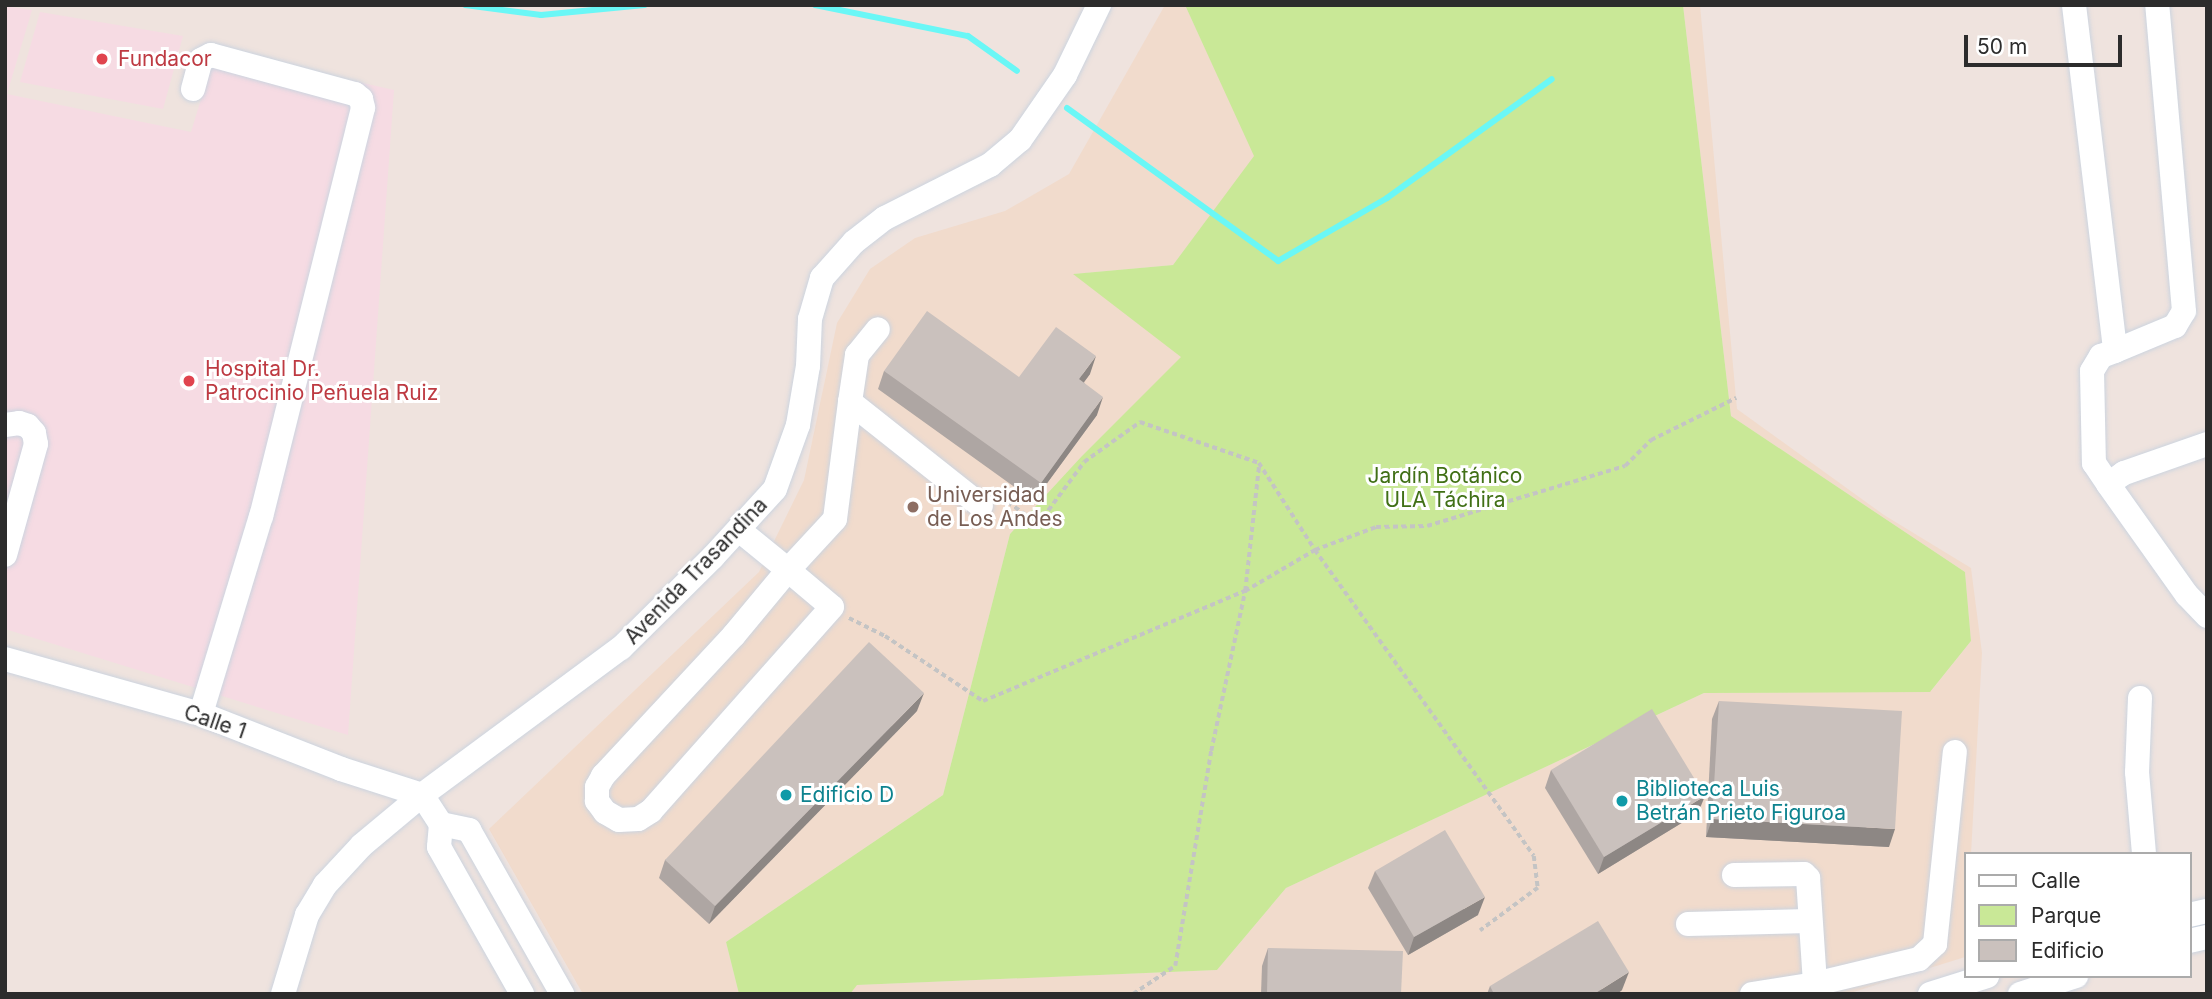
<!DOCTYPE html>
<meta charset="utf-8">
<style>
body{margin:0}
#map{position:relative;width:2212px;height:999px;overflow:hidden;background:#efe3de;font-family:Inter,sans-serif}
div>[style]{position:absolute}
.education>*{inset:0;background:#f1dbcc}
.medical>*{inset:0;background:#f6dbe3}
.green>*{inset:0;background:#c9e897}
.stream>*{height:6px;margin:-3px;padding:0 3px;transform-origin:3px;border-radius:3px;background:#6af7f6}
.path>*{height:3.5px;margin-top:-1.75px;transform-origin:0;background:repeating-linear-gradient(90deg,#c4c4c4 0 5px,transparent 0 8.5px)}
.roads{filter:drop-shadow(0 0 2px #ccd4df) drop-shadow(0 0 2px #ccd4df)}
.minor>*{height:24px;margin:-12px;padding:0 12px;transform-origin:12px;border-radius:12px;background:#fff}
.wall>*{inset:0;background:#aea6a3}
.shaded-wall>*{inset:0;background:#8d8784}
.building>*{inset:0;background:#cac1bd}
.dots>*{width:19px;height:19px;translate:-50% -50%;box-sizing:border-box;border:4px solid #fff;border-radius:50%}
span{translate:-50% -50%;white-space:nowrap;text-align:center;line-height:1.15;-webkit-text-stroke:6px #fff;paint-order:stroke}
.health-label{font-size:21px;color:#be3a42}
.left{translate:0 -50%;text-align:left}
.park-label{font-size:21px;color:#417016}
.education-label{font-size:21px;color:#785e54}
.street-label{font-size:21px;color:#2c2c2c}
.culture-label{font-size:21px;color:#0d838f}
.frame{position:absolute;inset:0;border:7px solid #2c2c2c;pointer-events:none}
.legend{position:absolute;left:1964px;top:852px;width:228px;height:126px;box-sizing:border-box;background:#fff;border:2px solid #ababab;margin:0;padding:9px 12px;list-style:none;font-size:21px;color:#2c2c2c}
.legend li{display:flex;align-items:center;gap:14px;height:35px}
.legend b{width:35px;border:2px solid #ababab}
.scale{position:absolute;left:1964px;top:35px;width:158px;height:32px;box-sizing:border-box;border:4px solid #2c2c2c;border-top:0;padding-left:9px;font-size:21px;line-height:24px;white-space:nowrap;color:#2c2c2c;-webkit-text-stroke:5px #fff;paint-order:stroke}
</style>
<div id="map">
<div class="education">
<i style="clip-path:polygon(1165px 5px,1185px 5px,1255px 156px,1173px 265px,1074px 274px,1182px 357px,1081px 457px,1010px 534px,943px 795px,726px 942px,739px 994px,583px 994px,489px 829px,759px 572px,804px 480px,837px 323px,870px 269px,915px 238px,1005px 211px,1069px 174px)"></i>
<i style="clip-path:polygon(1683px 5px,1700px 5px,1737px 409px,1884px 515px,1971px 568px,1982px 653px,1971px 854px,1965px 854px,1965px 957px,1847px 994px,850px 994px,856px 985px,1217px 970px,1286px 888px,1704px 693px,1931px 691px,1971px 641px,1965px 572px,1731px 416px)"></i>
</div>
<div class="medical">
<i style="clip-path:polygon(5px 6px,32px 10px,7px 94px,191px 132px,216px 50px,394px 90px,348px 735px,5px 629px)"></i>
<i style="clip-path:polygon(40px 12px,183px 36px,163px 109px,20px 82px)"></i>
</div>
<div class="green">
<i style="clip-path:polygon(1185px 5px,1683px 5px,1731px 416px,1965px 572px,1971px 641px,1930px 692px,1704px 693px,1286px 888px,1217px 970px,857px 985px,850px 994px,739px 994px,726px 942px,943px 795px,1010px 534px,1081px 457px,1181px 357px,1073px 274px,1173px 265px,1254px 156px)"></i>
</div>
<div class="stream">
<i style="left:465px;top:5px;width:77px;rotate:7.5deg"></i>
<i style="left:541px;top:15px;width:104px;rotate:-5.5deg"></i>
<i style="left:815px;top:5px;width:156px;rotate:11.5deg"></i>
<i style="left:968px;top:36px;width:60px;rotate:35.5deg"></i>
<i style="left:1067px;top:108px;width:261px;rotate:35.9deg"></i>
<i style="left:1278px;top:261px;width:126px;rotate:-30deg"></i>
<i style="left:1387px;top:198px;width:203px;rotate:-35.8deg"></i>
</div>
<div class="path">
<i style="left:1008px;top:502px;width:37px;rotate:36deg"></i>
<i style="left:1038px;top:524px;width:77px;rotate:-53.4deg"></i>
<i style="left:1084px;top:462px;width:69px;rotate:-35.5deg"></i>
<i style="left:1140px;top:422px;width:126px;rotate:19deg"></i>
<i style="left:1259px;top:463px;width:103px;rotate:57.2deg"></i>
<i style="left:1315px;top:550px;width:376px;rotate:54.4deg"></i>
<i style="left:1534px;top:856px;width:32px;rotate:83deg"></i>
<i style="left:1538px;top:888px;width:72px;rotate:143.4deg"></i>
<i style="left:849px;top:618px;width:40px;rotate:26.6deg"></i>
<i style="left:885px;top:636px;width:118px;rotate:33.6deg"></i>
<i style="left:983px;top:701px;width:284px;rotate:-22.8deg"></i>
<i style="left:1245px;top:591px;width:81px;rotate:-30.4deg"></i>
<i style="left:1315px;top:550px;width:65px;rotate:-20.7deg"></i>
<i style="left:1376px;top:527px;width:51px;rotate:-1.1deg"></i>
<i style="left:1427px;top:526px;width:207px;rotate:-16.9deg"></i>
<i style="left:1625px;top:466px;width:37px;rotate:-45deg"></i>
<i style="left:1651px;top:440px;width:95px;rotate:-26.3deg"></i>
<i style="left:1133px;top:994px;width:50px;rotate:-33.7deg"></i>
<i style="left:1175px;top:966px;width:218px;rotate:-80.5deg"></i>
<i style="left:1211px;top:751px;width:164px;rotate:-78deg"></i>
<i style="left:1245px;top:591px;width:127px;rotate:-83.7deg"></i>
</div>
<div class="roads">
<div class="minor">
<i style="left:2074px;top:5px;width:348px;rotate:83.2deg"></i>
<i style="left:2115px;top:351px;width:15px;rotate:160deg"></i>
<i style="left:2101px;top:356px;width:17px;rotate:121deg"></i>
<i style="left:2092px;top:371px;width:92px;rotate:88.8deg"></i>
<i style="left:2094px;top:463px;width:25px;rotate:56deg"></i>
<i style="left:193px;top:89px;width:30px;rotate:-75deg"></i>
<i style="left:201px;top:60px;width:11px;rotate:-27deg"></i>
<i style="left:211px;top:55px;width:149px;rotate:15.2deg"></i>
<i style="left:355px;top:94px;width:8px;rotate:40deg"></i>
<i style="left:361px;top:99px;width:9px;rotate:77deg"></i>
<i style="left:363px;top:108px;width:421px;rotate:104deg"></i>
<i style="left:261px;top:516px;width:207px;rotate:106.9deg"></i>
<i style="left:2115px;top:351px;width:65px;rotate:-22.6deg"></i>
<i style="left:2175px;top:326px;width:17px;rotate:-59deg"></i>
<i style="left:2184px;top:311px;width:307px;rotate:-95deg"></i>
<i style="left:850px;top:402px;width:48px;rotate:-81.5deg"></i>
<i style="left:857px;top:355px;width:33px;rotate:-51deg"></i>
<i style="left:5px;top:425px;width:14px;rotate:-8deg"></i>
<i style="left:19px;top:423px;width:9px;rotate:18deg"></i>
<i style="left:28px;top:426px;width:9px;rotate:49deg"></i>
<i style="left:34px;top:433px;width:11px;rotate:80deg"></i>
<i style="left:36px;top:444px;width:115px;rotate:105.6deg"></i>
<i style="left:2207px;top:444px;width:88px;rotate:160.7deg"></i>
<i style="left:2124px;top:473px;width:19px;rotate:145deg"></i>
<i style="left:2108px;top:484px;width:136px;rotate:54.6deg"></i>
<i style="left:2187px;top:595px;width:29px;rotate:46deg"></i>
<i style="left:739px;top:530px;width:63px;rotate:39.2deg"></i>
<i style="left:788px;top:570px;width:57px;rotate:40.1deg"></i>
<i style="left:832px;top:607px;width:273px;rotate:131.6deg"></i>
<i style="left:651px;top:811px;width:15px;rotate:148deg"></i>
<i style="left:638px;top:819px;width:19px;rotate:177deg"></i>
<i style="left:619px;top:820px;width:16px;rotate:-150deg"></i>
<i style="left:605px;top:812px;width:14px;rotate:-126deg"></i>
<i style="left:597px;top:801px;width:14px;rotate:-90deg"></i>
<i style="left:597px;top:787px;width:13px;rotate:-61deg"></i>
<i style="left:603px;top:776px;width:192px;rotate:-47.1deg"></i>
<i style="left:734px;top:635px;width:85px;rotate:-50.3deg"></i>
<i style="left:788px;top:570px;width:69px;rotate:-47.3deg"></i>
<i style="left:835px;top:519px;width:118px;rotate:-82.7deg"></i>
<i style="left:850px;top:402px;width:167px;rotate:38.4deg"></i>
<i style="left:5px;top:659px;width:204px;rotate:15.7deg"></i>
<i style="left:201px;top:714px;width:150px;rotate:21.4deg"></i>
<i style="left:341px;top:769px;width:85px;rotate:17.8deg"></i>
<i style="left:2140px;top:698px;width:74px;rotate:92.3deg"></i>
<i style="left:2137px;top:772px;width:82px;rotate:85.1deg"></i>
<i style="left:422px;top:795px;width:35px;rotate:57deg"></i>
<i style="left:441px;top:824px;width:23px;rotate:95deg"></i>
<i style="left:439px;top:847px;width:169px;rotate:60.5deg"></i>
<i style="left:441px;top:824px;width:29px;rotate:12deg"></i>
<i style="left:469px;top:830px;width:189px;rotate:60.4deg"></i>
<i style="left:1734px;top:875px;width:70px;rotate:-0.8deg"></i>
<i style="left:1804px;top:874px;width:6px;rotate:45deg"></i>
<i style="left:1808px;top:878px;width:106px;rotate:86.2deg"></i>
<i style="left:2189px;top:915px;width:18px;rotate:-13deg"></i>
<i style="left:1688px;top:924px;width:122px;rotate:-1.4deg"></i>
<i style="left:2189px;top:941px;width:18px;rotate:-13deg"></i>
<i style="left:283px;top:994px;width:83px;rotate:-73.1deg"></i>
<i style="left:307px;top:915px;width:35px;rotate:-59deg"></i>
<i style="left:325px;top:885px;width:54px;rotate:-47.2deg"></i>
<i style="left:362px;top:845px;width:78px;rotate:-39.8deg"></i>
<i style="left:422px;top:795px;width:247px;rotate:-36.5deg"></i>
<i style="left:621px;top:648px;width:128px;rotate:-44.7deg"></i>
<i style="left:712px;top:558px;width:93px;rotate:-47.6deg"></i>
<i style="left:775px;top:489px;width:68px;rotate:-70.2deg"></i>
<i style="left:798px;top:425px;width:60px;rotate:-80.4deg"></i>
<i style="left:808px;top:366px;width:47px;rotate:-87.6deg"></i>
<i style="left:810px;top:319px;width:43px;rotate:-73.7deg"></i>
<i style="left:822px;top:278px;width:48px;rotate:-48.4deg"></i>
<i style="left:854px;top:242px;width:39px;rotate:-38deg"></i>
<i style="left:885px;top:218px;width:118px;rotate:-26.8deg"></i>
<i style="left:990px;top:165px;width:39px;rotate:-40deg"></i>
<i style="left:1020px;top:140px;width:79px;rotate:-55.3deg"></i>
<i style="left:1065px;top:75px;width:78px;rotate:-64.1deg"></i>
<i style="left:1752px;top:994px;width:64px;rotate:-9deg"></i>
<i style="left:1815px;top:984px;width:107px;rotate:-13.5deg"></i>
<i style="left:1919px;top:959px;width:22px;rotate:-43deg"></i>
<i style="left:1935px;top:944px;width:193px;rotate:-84.1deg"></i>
<i style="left:1930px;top:994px;width:60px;rotate:-17.5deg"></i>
<i style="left:2020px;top:994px;width:59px;rotate:-17.8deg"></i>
</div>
</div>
<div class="wall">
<i style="clip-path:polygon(884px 371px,1019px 377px,1090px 374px,1084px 382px,1097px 415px,1034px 501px,878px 389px)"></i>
<i style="clip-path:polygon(1719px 701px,1889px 847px,1706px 837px,1712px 719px)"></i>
<i style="clip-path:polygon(917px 711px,709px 924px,659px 878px,665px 860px)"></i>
<i style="clip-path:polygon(1551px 770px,1698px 813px,1598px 874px,1545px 788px)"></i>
<i style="clip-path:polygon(1375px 871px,1478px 915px,1408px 955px,1368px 888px)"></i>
<i style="clip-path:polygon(1268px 948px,1401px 994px,1261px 994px,1262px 966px)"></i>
<i style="clip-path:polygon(1490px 986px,1622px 990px,1617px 994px,1487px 994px)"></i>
</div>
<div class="shaded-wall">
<i style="clip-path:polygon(1096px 356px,1090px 374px,1073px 397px,1079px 379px)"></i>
<i style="clip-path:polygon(1103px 397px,1097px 415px,1034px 501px,1041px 483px)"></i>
<i style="clip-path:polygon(924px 693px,917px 711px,709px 924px,715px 906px)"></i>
<i style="clip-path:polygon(1705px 796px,1698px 813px,1598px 874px,1604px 857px)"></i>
<i style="clip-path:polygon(1712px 819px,1895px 829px,1889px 847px,1706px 837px)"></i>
<i style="clip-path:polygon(1485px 897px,1478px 915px,1408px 955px,1414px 937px)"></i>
<i style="clip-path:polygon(1629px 972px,1622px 990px,1617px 994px,1594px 994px)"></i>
</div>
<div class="building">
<i style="clip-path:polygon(927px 311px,1019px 377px,1056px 327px,1096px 356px,1079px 379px,1103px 397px,1041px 483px,884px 371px)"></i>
<i style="clip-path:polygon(869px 642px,924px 693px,715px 906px,665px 860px)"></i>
<i style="clip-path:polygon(1719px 701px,1902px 711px,1895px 829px,1712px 819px)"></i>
<i style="clip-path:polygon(1652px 709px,1705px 796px,1604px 857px,1551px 770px)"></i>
<i style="clip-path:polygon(1445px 830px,1485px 897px,1414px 937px,1375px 871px)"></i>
<i style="clip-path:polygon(1598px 921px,1629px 972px,1594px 994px,1494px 994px,1490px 986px)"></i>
<i style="clip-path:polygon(1268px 948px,1403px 951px,1401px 994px,1267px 994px)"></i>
</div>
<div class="dots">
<i style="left:102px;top:59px;background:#e0444e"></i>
<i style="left:189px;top:381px;background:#e0444e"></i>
<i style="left:913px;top:507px;background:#8d6e63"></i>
<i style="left:786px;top:795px;background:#0f9aa8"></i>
<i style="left:1622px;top:801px;background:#0f9aa8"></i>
</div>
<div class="health-label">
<span class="left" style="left:118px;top:59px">Fundacor</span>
<span class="left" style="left:205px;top:381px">Hospital Dr.<br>Patrocinio Peñuela Ruiz</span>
</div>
<div class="park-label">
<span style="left:1445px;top:488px">Jardín Botánico<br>ULA Táchira</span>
</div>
<div class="education-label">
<span class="left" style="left:927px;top:507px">Universidad<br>de Los Andes</span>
</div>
<div class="street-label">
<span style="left:696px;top:571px;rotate:-46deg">Avenida Trasandina</span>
<span style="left:215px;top:722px;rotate:19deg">Calle 1</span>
</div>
<div class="culture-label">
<span class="left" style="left:1636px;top:801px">Biblioteca Luis<br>Betrán Prieto Figuroa</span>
<span class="left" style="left:800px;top:795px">Edificio D</span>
</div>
<div class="frame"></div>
<ul class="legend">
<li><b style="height:9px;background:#fff"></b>Calle</li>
<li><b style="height:19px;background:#c9e897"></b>Parque</li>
<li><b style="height:19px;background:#cac1bd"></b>Edificio</li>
</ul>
<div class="scale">50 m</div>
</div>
